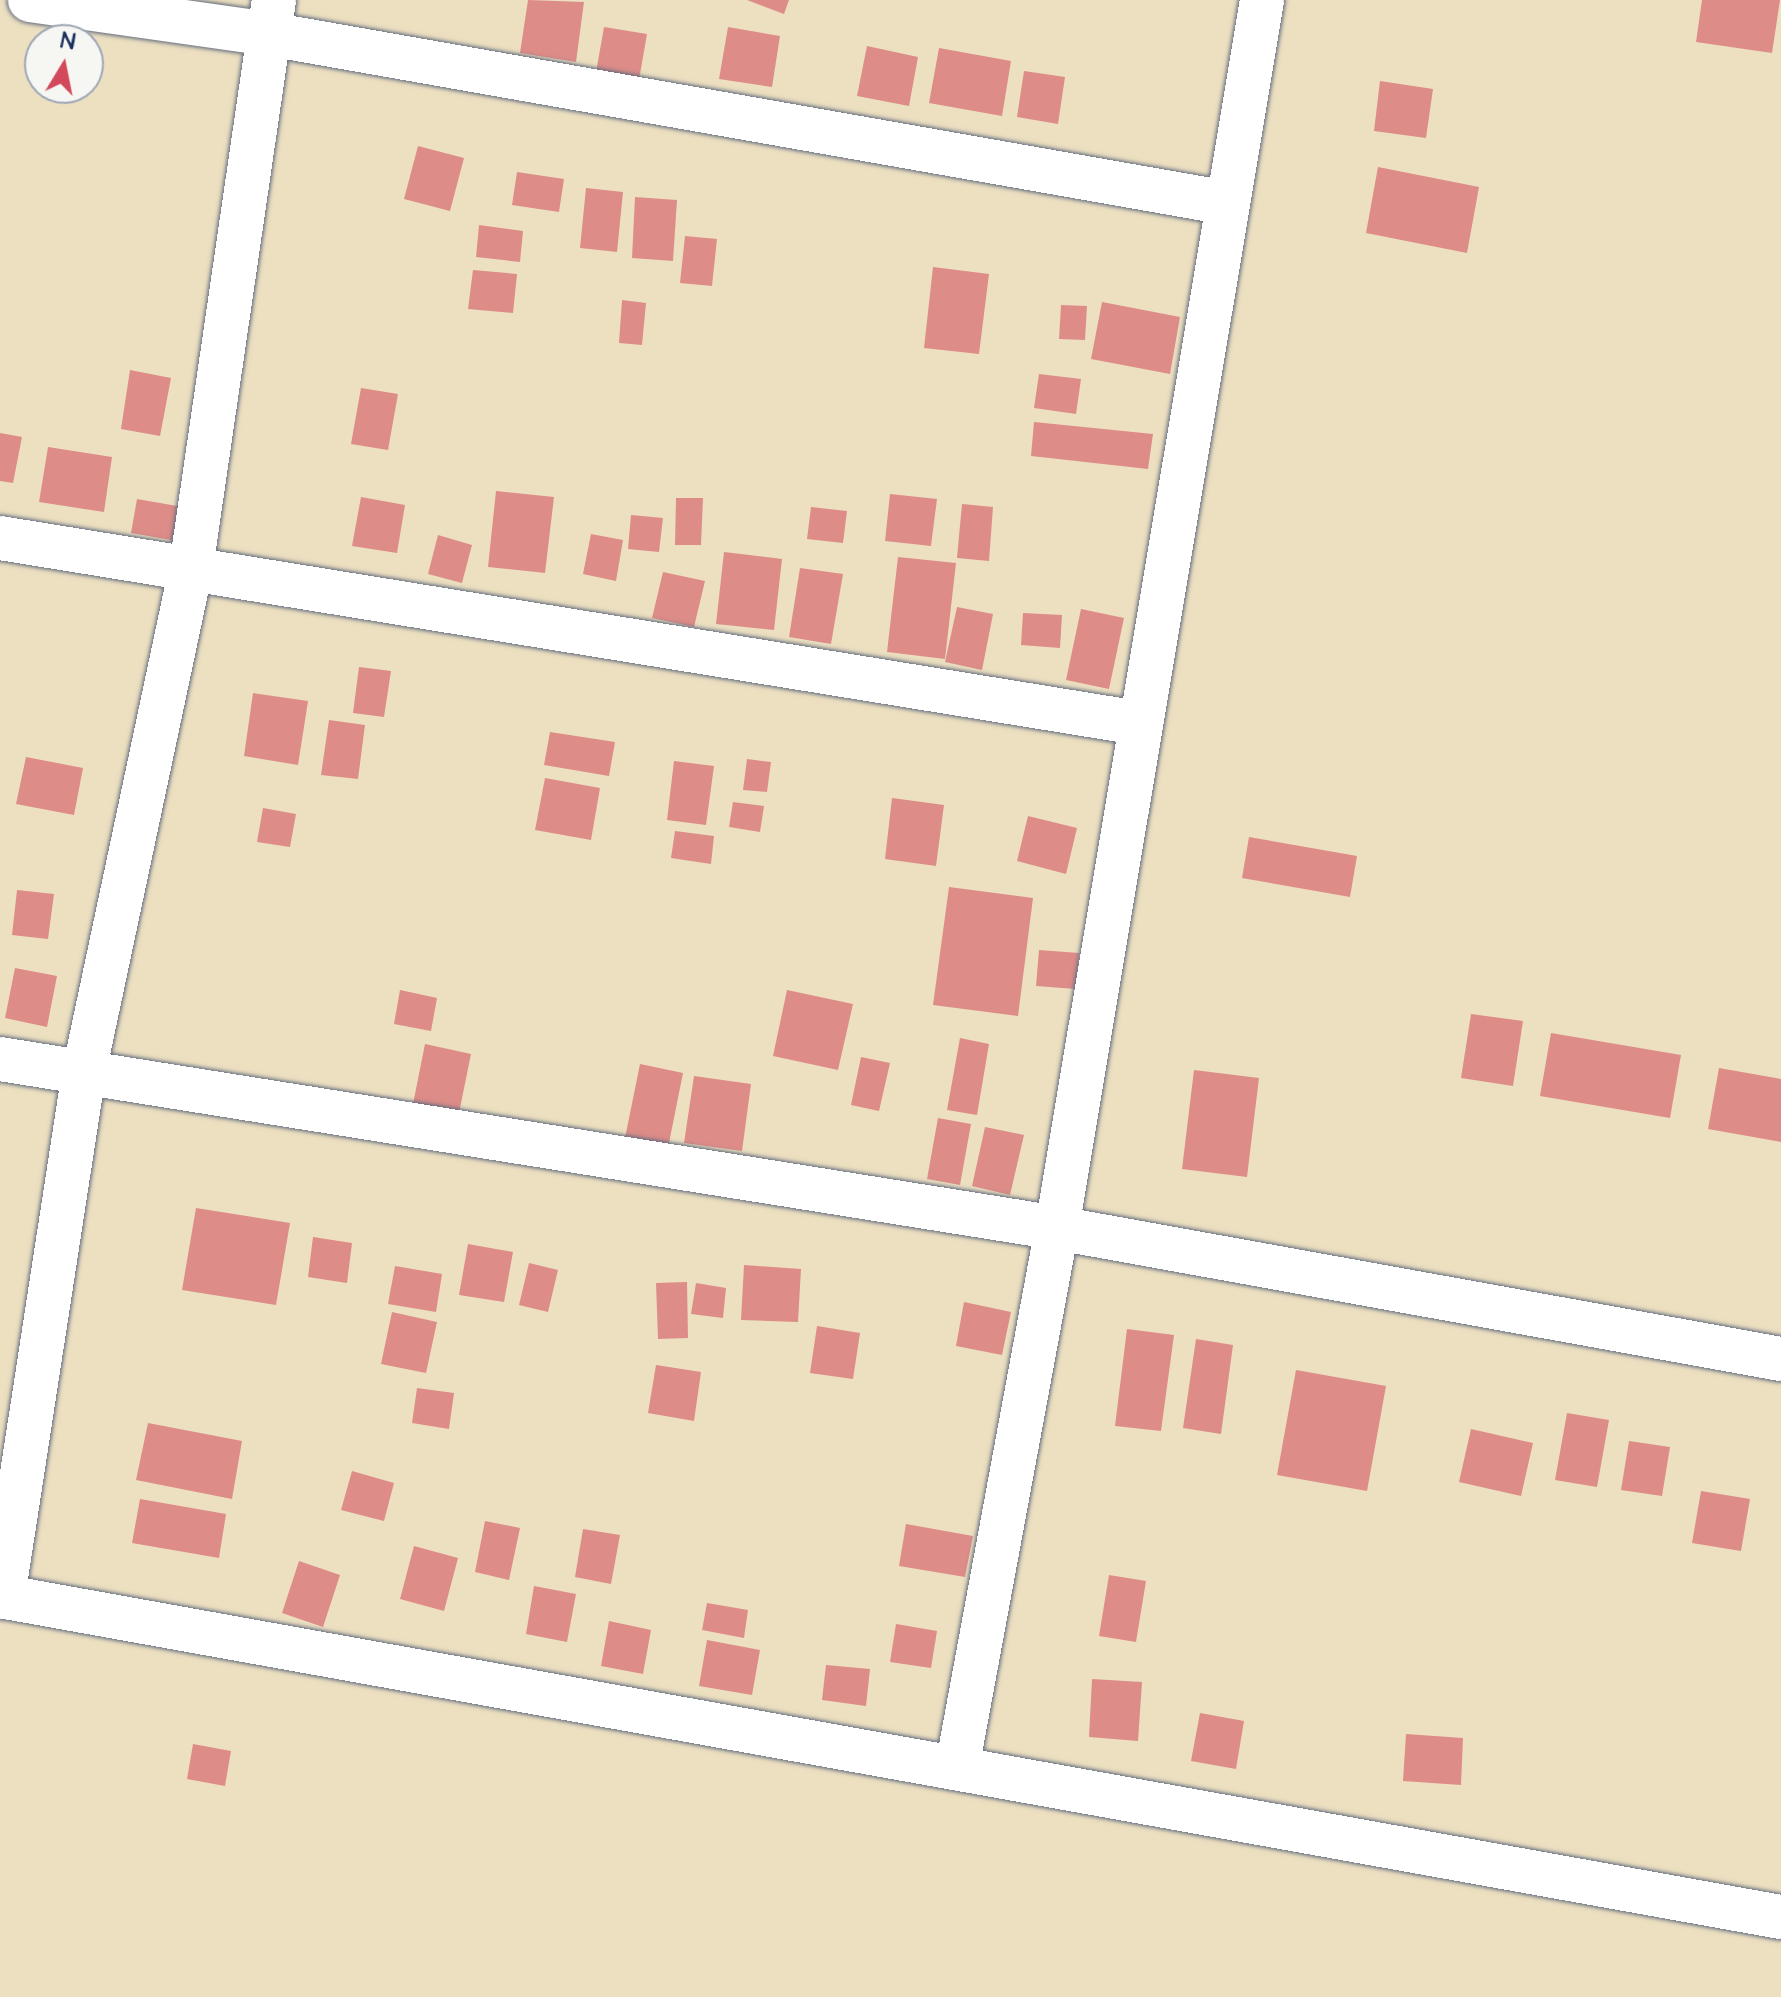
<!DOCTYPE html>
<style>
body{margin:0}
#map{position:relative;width:1781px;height:1997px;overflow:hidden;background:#ede0c0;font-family:"Architects Daughter",sans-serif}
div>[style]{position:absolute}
.building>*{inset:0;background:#dd8c88}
.roads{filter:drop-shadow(0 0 2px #646d80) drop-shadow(0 0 2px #646d80)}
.minor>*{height:44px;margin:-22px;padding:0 22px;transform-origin:22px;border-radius:22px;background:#fff}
span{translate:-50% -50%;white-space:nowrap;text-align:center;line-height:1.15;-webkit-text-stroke:7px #f6f6f2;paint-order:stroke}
.north{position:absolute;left:24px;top:24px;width:80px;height:80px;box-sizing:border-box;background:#f6f6f2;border:2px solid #9ea6b7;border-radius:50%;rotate:10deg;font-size:22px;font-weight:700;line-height:32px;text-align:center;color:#1b2f5e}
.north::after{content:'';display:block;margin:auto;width:28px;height:36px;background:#d1495b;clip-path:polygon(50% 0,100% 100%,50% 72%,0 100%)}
</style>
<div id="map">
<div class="building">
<i style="clip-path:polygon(528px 0,584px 2px,576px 62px,520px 53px)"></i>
<i style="clip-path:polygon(747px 0,789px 0,784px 14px)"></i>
<i style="clip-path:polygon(1702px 0,1780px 0,1772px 53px,1696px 42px)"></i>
<i style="clip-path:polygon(604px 27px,647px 34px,638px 86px,595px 78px)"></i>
<i style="clip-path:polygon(728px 27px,780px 36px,772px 87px,719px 79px)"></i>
<i style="clip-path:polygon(867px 46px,918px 57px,909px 106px,857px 96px)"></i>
<i style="clip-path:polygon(939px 48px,1011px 61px,1002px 116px,929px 103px)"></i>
<i style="clip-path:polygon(1024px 71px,1065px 77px,1058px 124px,1017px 117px)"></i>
<i style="clip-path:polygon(1380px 81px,1433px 89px,1426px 138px,1374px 131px)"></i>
<i style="clip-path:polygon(418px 146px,464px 158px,450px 211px,404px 199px)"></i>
<i style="clip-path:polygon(1378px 167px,1479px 187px,1467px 253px,1366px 233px)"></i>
<i style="clip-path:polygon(517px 172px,564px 179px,559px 212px,512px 205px)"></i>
<i style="clip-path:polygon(586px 188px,623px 192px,617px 252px,580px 248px)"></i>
<i style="clip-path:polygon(635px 197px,677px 200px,673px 261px,632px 258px)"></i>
<i style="clip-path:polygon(479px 225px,523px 231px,520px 262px,476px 257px)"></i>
<i style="clip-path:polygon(685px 236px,717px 239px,712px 286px,680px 283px)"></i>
<i style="clip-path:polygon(933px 267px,989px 274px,979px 354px,924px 348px)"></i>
<i style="clip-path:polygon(473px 270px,517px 274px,513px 313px,468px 309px)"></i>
<i style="clip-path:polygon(622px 300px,646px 303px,642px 345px,619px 343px)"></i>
<i style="clip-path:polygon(1102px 302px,1180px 317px,1170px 374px,1091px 359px)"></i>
<i style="clip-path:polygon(1061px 305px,1087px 306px,1085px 340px,1059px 339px)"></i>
<i style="clip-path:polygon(130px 370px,171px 378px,160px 436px,121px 429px)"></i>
<i style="clip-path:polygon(1039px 374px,1081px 379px,1076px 414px,1034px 408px)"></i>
<i style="clip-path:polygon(361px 388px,398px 394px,388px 450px,351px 444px)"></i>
<i style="clip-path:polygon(1034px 422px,1153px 434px,1148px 469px,1031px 456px)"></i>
<i style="clip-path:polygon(0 433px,22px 437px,13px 483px,0 481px)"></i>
<i style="clip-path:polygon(48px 447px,112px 457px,104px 512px,39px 502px)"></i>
<i style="clip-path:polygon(496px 491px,554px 497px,545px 573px,488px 567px)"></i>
<i style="clip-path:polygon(890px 494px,937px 499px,931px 546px,885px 541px)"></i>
<i style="clip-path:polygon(361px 497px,405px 505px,397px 553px,352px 546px)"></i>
<i style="clip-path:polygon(676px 498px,703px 498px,701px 545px,675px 545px)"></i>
<i style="clip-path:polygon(137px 499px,183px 507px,177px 541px,131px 533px)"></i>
<i style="clip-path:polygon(962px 504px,993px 507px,989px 561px,957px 558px)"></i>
<i style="clip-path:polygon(811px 507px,847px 511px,843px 543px,807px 539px)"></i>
<i style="clip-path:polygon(631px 515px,663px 518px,659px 552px,628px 549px)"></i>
<i style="clip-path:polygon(591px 534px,623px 540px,616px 581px,583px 574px)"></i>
<i style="clip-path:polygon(438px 535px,472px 545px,462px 583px,428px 574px)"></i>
<i style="clip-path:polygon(724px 552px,782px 559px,774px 630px,716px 624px)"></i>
<i style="clip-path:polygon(898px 557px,956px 563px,945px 659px,887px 652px)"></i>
<i style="clip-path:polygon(800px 568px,843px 574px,831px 644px,789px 637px)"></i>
<i style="clip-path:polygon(663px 572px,705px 581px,694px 627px,652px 618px)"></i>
<i style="clip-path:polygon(957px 607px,993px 614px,982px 670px,945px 662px)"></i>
<i style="clip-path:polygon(1081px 609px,1124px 618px,1109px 689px,1066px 680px)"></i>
<i style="clip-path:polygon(1023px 613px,1062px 615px,1060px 648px,1021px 645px)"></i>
<i style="clip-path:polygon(359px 667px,391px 671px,384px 717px,353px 713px)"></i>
<i style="clip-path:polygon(253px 693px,308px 701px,298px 765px,244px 756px)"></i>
<i style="clip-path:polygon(329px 720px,365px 725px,358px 779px,321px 775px)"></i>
<i style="clip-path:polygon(550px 732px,615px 742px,609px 776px,544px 765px)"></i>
<i style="clip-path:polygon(26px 757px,83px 768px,74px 815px,16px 804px)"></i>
<i style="clip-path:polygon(747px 759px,771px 762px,767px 792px,743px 790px)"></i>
<i style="clip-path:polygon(674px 761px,714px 766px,706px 825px,667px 820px)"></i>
<i style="clip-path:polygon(545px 778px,600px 788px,591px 840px,535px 830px)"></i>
<i style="clip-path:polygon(892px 798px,944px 805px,936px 866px,885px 859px)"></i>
<i style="clip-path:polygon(733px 802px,764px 806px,760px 832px,729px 827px)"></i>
<i style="clip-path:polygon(263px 808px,296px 814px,290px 847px,257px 842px)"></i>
<i style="clip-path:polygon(1028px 816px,1077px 828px,1066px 874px,1017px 861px)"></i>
<i style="clip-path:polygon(675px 831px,714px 836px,711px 864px,671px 858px)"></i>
<i style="clip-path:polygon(1249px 837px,1357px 856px,1350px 897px,1242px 878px)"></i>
<i style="clip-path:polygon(949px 887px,1033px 898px,1018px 1016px,933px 1005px)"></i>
<i style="clip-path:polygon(17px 890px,54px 894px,48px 939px,12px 935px)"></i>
<i style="clip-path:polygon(1039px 950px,1079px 953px,1076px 989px,1036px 986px)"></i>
<i style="clip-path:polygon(15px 968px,57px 976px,47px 1027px,5px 1018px)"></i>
<i style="clip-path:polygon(400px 990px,437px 998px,431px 1031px,394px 1024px)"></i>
<i style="clip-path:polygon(787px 990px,853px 1004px,838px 1070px,773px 1056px)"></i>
<i style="clip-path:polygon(1471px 1014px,1523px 1021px,1513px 1086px,1461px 1078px)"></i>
<i style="clip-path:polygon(1551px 1033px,1681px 1055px,1670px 1118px,1540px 1096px)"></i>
<i style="clip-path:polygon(960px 1038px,989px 1044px,977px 1115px,947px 1110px)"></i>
<i style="clip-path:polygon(425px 1044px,471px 1054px,459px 1113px,413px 1104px)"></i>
<i style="clip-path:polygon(861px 1057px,890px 1063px,879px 1111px,851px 1105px)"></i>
<i style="clip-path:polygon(640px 1064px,683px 1073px,668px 1148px,625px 1138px)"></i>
<i style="clip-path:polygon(1719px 1068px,1781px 1079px,1781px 1142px,1708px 1129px)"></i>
<i style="clip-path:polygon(1194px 1070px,1259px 1078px,1247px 1177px,1182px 1169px)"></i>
<i style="clip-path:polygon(694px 1076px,751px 1084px,742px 1151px,684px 1143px)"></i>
<i style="clip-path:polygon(938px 1118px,971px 1124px,960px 1185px,927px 1179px)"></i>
<i style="clip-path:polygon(985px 1127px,1024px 1135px,1010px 1195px,972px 1186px)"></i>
<i style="clip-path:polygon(196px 1208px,290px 1223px,276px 1305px,182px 1290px)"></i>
<i style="clip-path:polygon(313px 1237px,352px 1243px,347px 1283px,308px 1277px)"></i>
<i style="clip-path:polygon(468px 1244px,513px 1252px,504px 1302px,459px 1295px)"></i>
<i style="clip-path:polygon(529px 1263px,558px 1270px,548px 1312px,519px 1305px)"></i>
<i style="clip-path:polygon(744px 1265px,801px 1269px,798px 1322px,741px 1320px)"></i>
<i style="clip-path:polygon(395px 1266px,442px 1274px,436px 1312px,388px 1304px)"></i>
<i style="clip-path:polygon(687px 1282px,688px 1338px,658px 1339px,656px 1283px)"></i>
<i style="clip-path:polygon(696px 1283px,726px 1288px,723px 1318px,691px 1314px)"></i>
<i style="clip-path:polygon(964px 1302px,1011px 1312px,1002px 1355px,956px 1346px)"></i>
<i style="clip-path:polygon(392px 1312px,437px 1322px,426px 1373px,381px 1364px)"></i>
<i style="clip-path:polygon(817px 1326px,860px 1333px,853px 1379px,810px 1373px)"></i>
<i style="clip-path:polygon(1127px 1329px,1174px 1335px,1161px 1431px,1115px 1426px)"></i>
<i style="clip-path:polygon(1196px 1339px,1233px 1345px,1221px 1434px,1183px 1428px)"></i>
<i style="clip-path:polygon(656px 1365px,701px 1372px,694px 1421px,648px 1413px)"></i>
<i style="clip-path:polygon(1296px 1370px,1386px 1386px,1367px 1491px,1277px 1475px)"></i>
<i style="clip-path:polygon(417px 1388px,454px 1393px,449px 1429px,412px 1423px)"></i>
<i style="clip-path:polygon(1567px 1413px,1609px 1420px,1597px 1487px,1555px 1480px)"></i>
<i style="clip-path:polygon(148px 1423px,242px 1441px,232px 1499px,136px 1480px)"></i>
<i style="clip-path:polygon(1471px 1429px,1533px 1443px,1521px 1496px,1459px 1482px)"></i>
<i style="clip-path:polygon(1629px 1441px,1670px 1447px,1662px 1496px,1621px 1490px)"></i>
<i style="clip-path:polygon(352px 1471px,394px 1483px,384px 1521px,341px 1510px)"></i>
<i style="clip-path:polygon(1701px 1491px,1750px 1499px,1741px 1551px,1692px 1543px)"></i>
<i style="clip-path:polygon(140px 1499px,226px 1514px,219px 1558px,132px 1543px)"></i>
<i style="clip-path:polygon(485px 1521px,520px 1528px,509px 1580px,475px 1572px)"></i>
<i style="clip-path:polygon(906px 1524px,973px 1536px,965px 1577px,899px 1566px)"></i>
<i style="clip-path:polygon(583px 1529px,620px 1535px,611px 1584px,575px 1577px)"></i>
<i style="clip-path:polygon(414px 1546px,458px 1558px,444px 1611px,400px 1599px)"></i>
<i style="clip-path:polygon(299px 1561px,340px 1575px,323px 1627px,282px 1613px)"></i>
<i style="clip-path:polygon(1109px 1575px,1146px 1581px,1136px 1642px,1099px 1636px)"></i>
<i style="clip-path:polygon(534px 1586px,576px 1594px,567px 1642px,526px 1634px)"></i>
<i style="clip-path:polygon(707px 1603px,748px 1610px,744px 1638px,702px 1630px)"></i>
<i style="clip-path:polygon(609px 1621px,651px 1630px,643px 1674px,601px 1666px)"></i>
<i style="clip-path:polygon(896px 1624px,937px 1631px,931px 1668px,890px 1662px)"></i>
<i style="clip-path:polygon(707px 1640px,760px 1650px,752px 1695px,699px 1686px)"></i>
<i style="clip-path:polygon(826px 1665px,870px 1669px,866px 1706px,822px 1700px)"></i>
<i style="clip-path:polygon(1092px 1679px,1142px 1682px,1138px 1741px,1089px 1737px)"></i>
<i style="clip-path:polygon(1200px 1713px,1244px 1721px,1236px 1769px,1191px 1761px)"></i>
<i style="clip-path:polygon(1406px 1734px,1463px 1738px,1461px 1785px,1403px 1781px)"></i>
<i style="clip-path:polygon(193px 1744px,231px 1751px,225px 1786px,187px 1779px)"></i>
</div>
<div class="roads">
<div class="minor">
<i style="left:30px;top:0;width:241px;rotate:8.1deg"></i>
<i style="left:269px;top:34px;width:973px;rotate:10deg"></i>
<i style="left:0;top:538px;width:1154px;rotate:9.23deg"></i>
<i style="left:0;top:1059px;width:1070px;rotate:9.08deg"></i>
<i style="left:1057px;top:1228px;width:736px;rotate:10.26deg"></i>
<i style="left:0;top:1596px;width:1810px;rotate:10.22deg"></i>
<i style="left:3px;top:1597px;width:531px;rotate:-81.23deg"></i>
<i style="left:84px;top:1072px;width:515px;rotate:-78.01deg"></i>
<i style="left:191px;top:568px;width:574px;rotate:-81.69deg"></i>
<i style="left:957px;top:1768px;width:549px;rotate:-79.51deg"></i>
<i style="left:1057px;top:1228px;width:1245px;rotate:-80.52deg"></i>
</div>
</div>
<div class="north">N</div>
</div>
